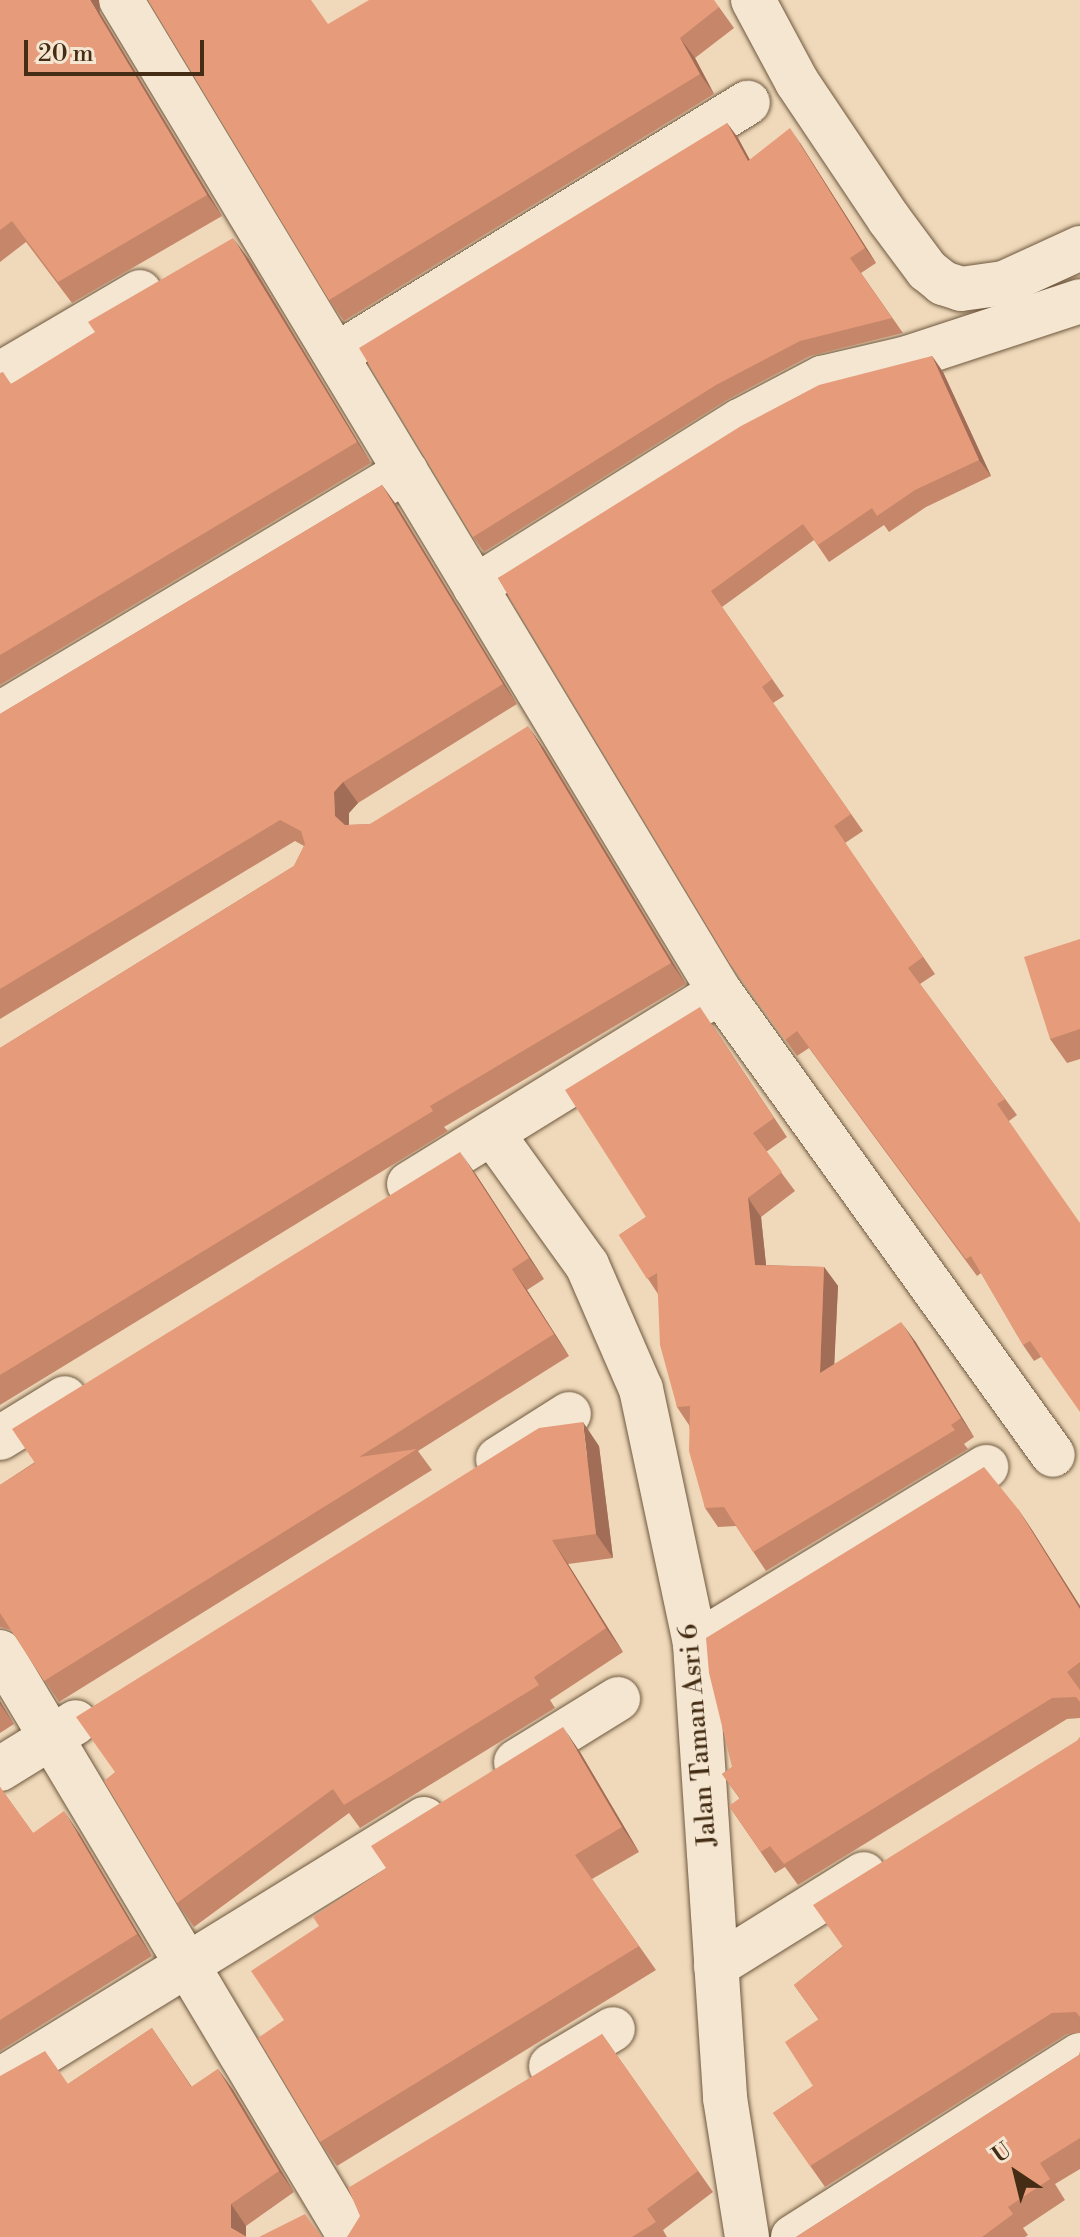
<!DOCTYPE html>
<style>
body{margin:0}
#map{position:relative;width:1080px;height:2237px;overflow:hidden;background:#efd9ba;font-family:"Libre Bodoni",serif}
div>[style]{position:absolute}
.roads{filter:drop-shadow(0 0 2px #6f583e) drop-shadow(0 0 2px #6f583e)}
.street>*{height:44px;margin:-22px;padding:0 22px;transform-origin:22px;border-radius:22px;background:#f5e6d2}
.wall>*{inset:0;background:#c6866a}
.shaded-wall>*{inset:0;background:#a16d56}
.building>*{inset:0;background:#e69c7b}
span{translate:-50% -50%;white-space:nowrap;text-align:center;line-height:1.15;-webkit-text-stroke:6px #f5e6d2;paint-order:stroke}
.street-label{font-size:26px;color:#442d14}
.north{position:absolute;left:976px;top:2133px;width:80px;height:80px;-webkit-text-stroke:6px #f5e6d2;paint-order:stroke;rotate:325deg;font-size:22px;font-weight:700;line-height:32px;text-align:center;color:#442d14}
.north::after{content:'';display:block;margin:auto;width:28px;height:36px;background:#442d14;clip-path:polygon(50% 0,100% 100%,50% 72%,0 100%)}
.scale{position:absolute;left:24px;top:40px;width:180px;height:36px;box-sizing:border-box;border:4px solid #442d14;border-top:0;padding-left:10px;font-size:24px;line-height:28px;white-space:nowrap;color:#442d14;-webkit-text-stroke:6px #f5e6d2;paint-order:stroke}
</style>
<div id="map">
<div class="roads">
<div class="street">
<i style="left:121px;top:0;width:1159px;rotate:58.88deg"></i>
<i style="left:720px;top:992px;width:570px;rotate:54.28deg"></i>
<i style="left:753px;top:0;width:93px;rotate:61.8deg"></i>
<i style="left:797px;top:82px;width:165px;rotate:56.1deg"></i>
<i style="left:889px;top:219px;width:64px;rotate:53.3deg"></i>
<i style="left:927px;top:270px;width:21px;rotate:39deg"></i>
<i style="left:943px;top:283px;width:19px;rotate:18deg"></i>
<i style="left:961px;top:289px;width:43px;rotate:-7.9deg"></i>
<i style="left:1004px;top:283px;width:84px;rotate:-24.7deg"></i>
<i style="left:336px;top:355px;width:483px;rotate:-31.5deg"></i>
<i style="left:0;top:374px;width:162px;rotate:-30.4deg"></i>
<i style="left:475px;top:587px;width:313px;rotate:-32.1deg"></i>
<i style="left:740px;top:421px;width:93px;rotate:-27.7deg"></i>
<i style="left:822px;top:378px;width:87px;rotate:-13.2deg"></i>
<i style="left:907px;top:358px;width:182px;rotate:-18.2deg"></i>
<i style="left:0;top:714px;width:473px;rotate:-30.9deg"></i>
<i style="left:492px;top:1133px;width:163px;rotate:54.3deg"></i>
<i style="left:587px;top:1265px;width:135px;rotate:66.5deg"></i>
<i style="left:641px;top:1389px;width:261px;rotate:78deg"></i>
<i style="left:695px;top:1644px;width:455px;rotate:86.2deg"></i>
<i style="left:725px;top:2098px;width:141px;rotate:81deg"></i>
<i style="left:409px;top:1184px;width:365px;rotate:-31.7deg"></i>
<i style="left:0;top:1438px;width:76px;rotate:-31.6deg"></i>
<i style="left:498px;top:1459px;width:84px;rotate:-32.4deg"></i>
<i style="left:695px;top:1644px;width:341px;rotate:-31.3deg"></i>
<i style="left:0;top:1652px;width:682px;rotate:59.11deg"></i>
<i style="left:516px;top:1762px;width:120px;rotate:-31.7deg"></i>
<i style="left:0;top:1769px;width:89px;rotate:-31.7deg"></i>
<i style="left:716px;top:1966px;width:174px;rotate:-31.9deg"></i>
<i style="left:551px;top:2066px;width:72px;rotate:-30.8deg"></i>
<i style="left:0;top:2080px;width:498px;rotate:-31.6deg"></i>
<i style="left:793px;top:2237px;width:340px;rotate:-32.4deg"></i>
</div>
</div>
<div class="wall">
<i style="clip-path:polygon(0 0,100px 13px,222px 216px,72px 303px,26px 242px,0 262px)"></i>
<i style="clip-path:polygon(719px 7px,734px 28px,695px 58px,714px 94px,344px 321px,329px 300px,328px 24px)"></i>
<i style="clip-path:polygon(727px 123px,738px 138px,750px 160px,800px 143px,876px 263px,861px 273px,903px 333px,810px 356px,727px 400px,484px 552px,473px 537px)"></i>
<i style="clip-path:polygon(248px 258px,371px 463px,0 685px,0 373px,11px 384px)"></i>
<i style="clip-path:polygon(932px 356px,943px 372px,991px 476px,926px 507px,889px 532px,884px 525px,829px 562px,814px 540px,722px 607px,784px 696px,773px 703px,863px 831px,845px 843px,935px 974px,920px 984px,1017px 1115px,1009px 1121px,1041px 1357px,1034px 1361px,1023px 1345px,981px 1273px,977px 1276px,809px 1048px,797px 1056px,729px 962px,498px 578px)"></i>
<i style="clip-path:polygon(382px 485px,397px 506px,517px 704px,358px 803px,349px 813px,349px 825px,370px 824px,543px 747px,686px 984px,444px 1127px,448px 1131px,0 1405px,0 1048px,294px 866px,304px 846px,295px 841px,0 1019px,0 714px)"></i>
<i style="clip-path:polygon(1080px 939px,1080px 1059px,1067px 1063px,1050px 1039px)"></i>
<i style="clip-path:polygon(713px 1026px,787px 1137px,766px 1152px,795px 1191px,761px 1217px,766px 1265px,824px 1267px,838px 1286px,834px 1364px,915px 1341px,974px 1437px,964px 1444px,968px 1449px,766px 1571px,736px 1526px,718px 1527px,705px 1508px,689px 1425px,677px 1407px,658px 1294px,619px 1235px,646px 1217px)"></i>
<i style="clip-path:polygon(475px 1173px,544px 1279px,527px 1290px,569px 1356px,418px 1451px,432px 1470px,59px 1702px,11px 1630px,0 1627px,0 1485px)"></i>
<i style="clip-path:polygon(599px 1446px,613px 1558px,568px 1564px,623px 1652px,550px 1700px,555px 1708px,360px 1828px,349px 1813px,194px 1927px,177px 1903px)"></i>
<i style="clip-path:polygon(1018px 1509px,1032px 1530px,1080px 1606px,1080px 1718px,1067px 1719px,798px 1885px,785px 1867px,775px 1873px,729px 1806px,740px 1799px,722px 1774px,732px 1767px)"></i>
<i style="clip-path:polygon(0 1701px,14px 1724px,0 1733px)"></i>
<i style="clip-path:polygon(1080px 1737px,1080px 2033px,1067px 2034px,825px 2187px,773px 2113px,813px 2086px,819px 2020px,794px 1985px,842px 1947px,1078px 1740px)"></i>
<i style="clip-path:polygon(580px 1752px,639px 1852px,592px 1879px,656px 1970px,337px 2166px,320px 2142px,284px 2020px,319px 1926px)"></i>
<i style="clip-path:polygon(0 1787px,33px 1833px,79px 1833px,152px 1956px,0 2051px)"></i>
<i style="clip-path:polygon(152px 2028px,192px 2087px,218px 2069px,233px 2090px,294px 2192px,246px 2226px,246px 2237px,68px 2084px)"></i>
<i style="clip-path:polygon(602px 2034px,713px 2192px,663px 2230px,667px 2237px,347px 2237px)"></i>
<i style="clip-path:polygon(1080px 2052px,1080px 2169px,1055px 2184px,1065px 2200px,1023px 2228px,1028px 2235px,1025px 2237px,796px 2237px,1079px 2055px)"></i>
</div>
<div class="shaded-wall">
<i style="clip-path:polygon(90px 0,99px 0,100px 13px,222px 216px,207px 195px)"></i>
<i style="clip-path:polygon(680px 38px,695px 58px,714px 94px,700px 74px)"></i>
<i style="clip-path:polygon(727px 123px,738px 138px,759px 177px,748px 161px)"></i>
<i style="clip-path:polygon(790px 128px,800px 143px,876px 263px,865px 248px)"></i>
<i style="clip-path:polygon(233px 238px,248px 258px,371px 463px,357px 442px)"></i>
<i style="clip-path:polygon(932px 356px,943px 372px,991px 476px,979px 460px)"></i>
<i style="clip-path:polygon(382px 485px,397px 506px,517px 704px,503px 684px)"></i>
<i style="clip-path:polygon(528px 726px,543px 747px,686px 984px,671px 963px)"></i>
<i style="clip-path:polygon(343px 782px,358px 803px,349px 813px,349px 836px,335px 816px,334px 792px)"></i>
<i style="clip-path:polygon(460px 1152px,475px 1173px,544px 1279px,529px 1258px)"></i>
<i style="clip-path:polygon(748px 1198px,761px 1217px,768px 1284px,755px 1265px)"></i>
<i style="clip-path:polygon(824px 1267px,838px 1286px,833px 1392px,820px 1373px)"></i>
<i style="clip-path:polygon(512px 1269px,527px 1290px,569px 1356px,554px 1334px)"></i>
<i style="clip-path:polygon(901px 1322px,915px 1341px,974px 1437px,961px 1418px)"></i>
<i style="clip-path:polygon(583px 1422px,599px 1446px,613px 1558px,596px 1534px)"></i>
<i style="clip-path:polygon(1018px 1509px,1032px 1530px,1080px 1606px,1080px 1609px)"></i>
<i style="clip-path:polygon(552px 1540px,568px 1564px,623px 1652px,606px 1628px)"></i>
<i style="clip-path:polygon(0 1701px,14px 1724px,0 1704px)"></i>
<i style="clip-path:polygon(563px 1727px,580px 1752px,639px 1852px,622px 1827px)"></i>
<i style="clip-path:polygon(64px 1811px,79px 1833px,152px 1956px,137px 1934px)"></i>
<i style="clip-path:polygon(218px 2069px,233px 2090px,294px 2192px,279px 2171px)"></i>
<i style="clip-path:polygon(231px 2204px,246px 2226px,246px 2237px,231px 2228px)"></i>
</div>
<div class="building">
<i style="clip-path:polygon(0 0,90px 0,207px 195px,58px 282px,12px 221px,0 230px)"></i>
<i style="clip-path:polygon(148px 0,311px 0,328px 24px,369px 0,714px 0,719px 7px,680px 38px,700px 74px,329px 300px)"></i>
<i style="clip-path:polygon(727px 123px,748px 161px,790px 128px,865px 248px,850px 258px,892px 318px,800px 341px,716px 385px,473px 537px,359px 348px)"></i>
<i style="clip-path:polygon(233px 238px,357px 442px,0 655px,0 373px,3px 372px,11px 384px,95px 332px,88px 322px)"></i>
<i style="clip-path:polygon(932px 356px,979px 460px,915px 490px,877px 516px,872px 508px,818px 545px,803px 524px,711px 591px,772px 679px,762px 687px,851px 814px,834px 826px,923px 957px,908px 968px,1005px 1099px,997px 1104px,1080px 1223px,1080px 1412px,1030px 1341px,1023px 1345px,971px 1256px,966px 1259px,797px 1031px,785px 1040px,729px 962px,498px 578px,741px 426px,819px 385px)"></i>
<i style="clip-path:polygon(382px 485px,503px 684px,343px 782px,334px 792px,335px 816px,345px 825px,370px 824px,528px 726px,671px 963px,430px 1106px,433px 1111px,0 1375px,0 1048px,294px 866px,305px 844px,301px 831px,280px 820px,0 989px,0 714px)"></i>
<i style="clip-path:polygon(1080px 939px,1080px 1029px,1050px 1039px,1024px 957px)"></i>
<i style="clip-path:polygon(700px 1007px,774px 1118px,753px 1133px,782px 1172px,748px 1198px,755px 1265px,824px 1267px,820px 1373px,901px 1322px,961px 1418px,951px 1425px,955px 1430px,753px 1552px,724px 1507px,705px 1508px,689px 1451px,690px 1406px,677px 1407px,660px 1345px,657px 1273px,647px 1279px,619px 1235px,646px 1217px,565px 1090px)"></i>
<i style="clip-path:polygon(460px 1152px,529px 1258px,512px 1269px,554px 1334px,359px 1457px,417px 1449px,44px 1681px,0 1613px,0 1485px,35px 1463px,12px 1429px)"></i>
<i style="clip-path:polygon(583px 1422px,596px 1534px,552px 1540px,606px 1628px,534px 1677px,539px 1685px,344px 1805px,333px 1789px,177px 1903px,104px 1781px,115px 1772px,76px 1717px,539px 1428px)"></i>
<i style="clip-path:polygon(984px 1467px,1018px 1509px,1080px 1609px,1080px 1662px,1067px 1672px,1080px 1690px,1080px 1702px,1076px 1697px,1052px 1698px,784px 1864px,770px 1846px,761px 1852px,729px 1806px,740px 1798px,722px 1774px,732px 1767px,709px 1673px,706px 1638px)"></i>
<i style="clip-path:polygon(563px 1727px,622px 1827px,575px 1855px,639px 1946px,320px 2142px,258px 2038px,284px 2020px,251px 1971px,319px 1926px,313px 1917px,386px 1868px,371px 1846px)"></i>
<i style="clip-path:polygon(1080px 1737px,1080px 2017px,1076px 2012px,1052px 2013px,810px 2166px,773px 2113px,813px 2086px,785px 2042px,819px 2019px,794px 1985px,843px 1947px,813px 1905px,1078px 1740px)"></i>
<i style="clip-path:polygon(0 1787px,33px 1833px,64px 1811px,137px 1934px,0 2020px)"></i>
<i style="clip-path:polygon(152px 2028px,191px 2087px,218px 2069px,279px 2171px,231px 2204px,231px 2228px,247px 2237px,0 2237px,0 2076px,45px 2051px,68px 2084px)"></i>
<i style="clip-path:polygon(602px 2034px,698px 2171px,647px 2209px,656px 2222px,632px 2237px,347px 2237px,360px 2216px,348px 2188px)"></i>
<i style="clip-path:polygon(1080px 2052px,1080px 2138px,1040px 2163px,1050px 2179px,1008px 2207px,1013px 2214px,982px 2237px,796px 2237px,1079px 2055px)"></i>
<i style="clip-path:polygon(305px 2214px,322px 2237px,326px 2237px,259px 2237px)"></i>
</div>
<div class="street-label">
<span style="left:699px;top:1735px;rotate:-95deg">Jalan Taman Asri 6</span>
</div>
<div class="north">U</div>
<div class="scale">20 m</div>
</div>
